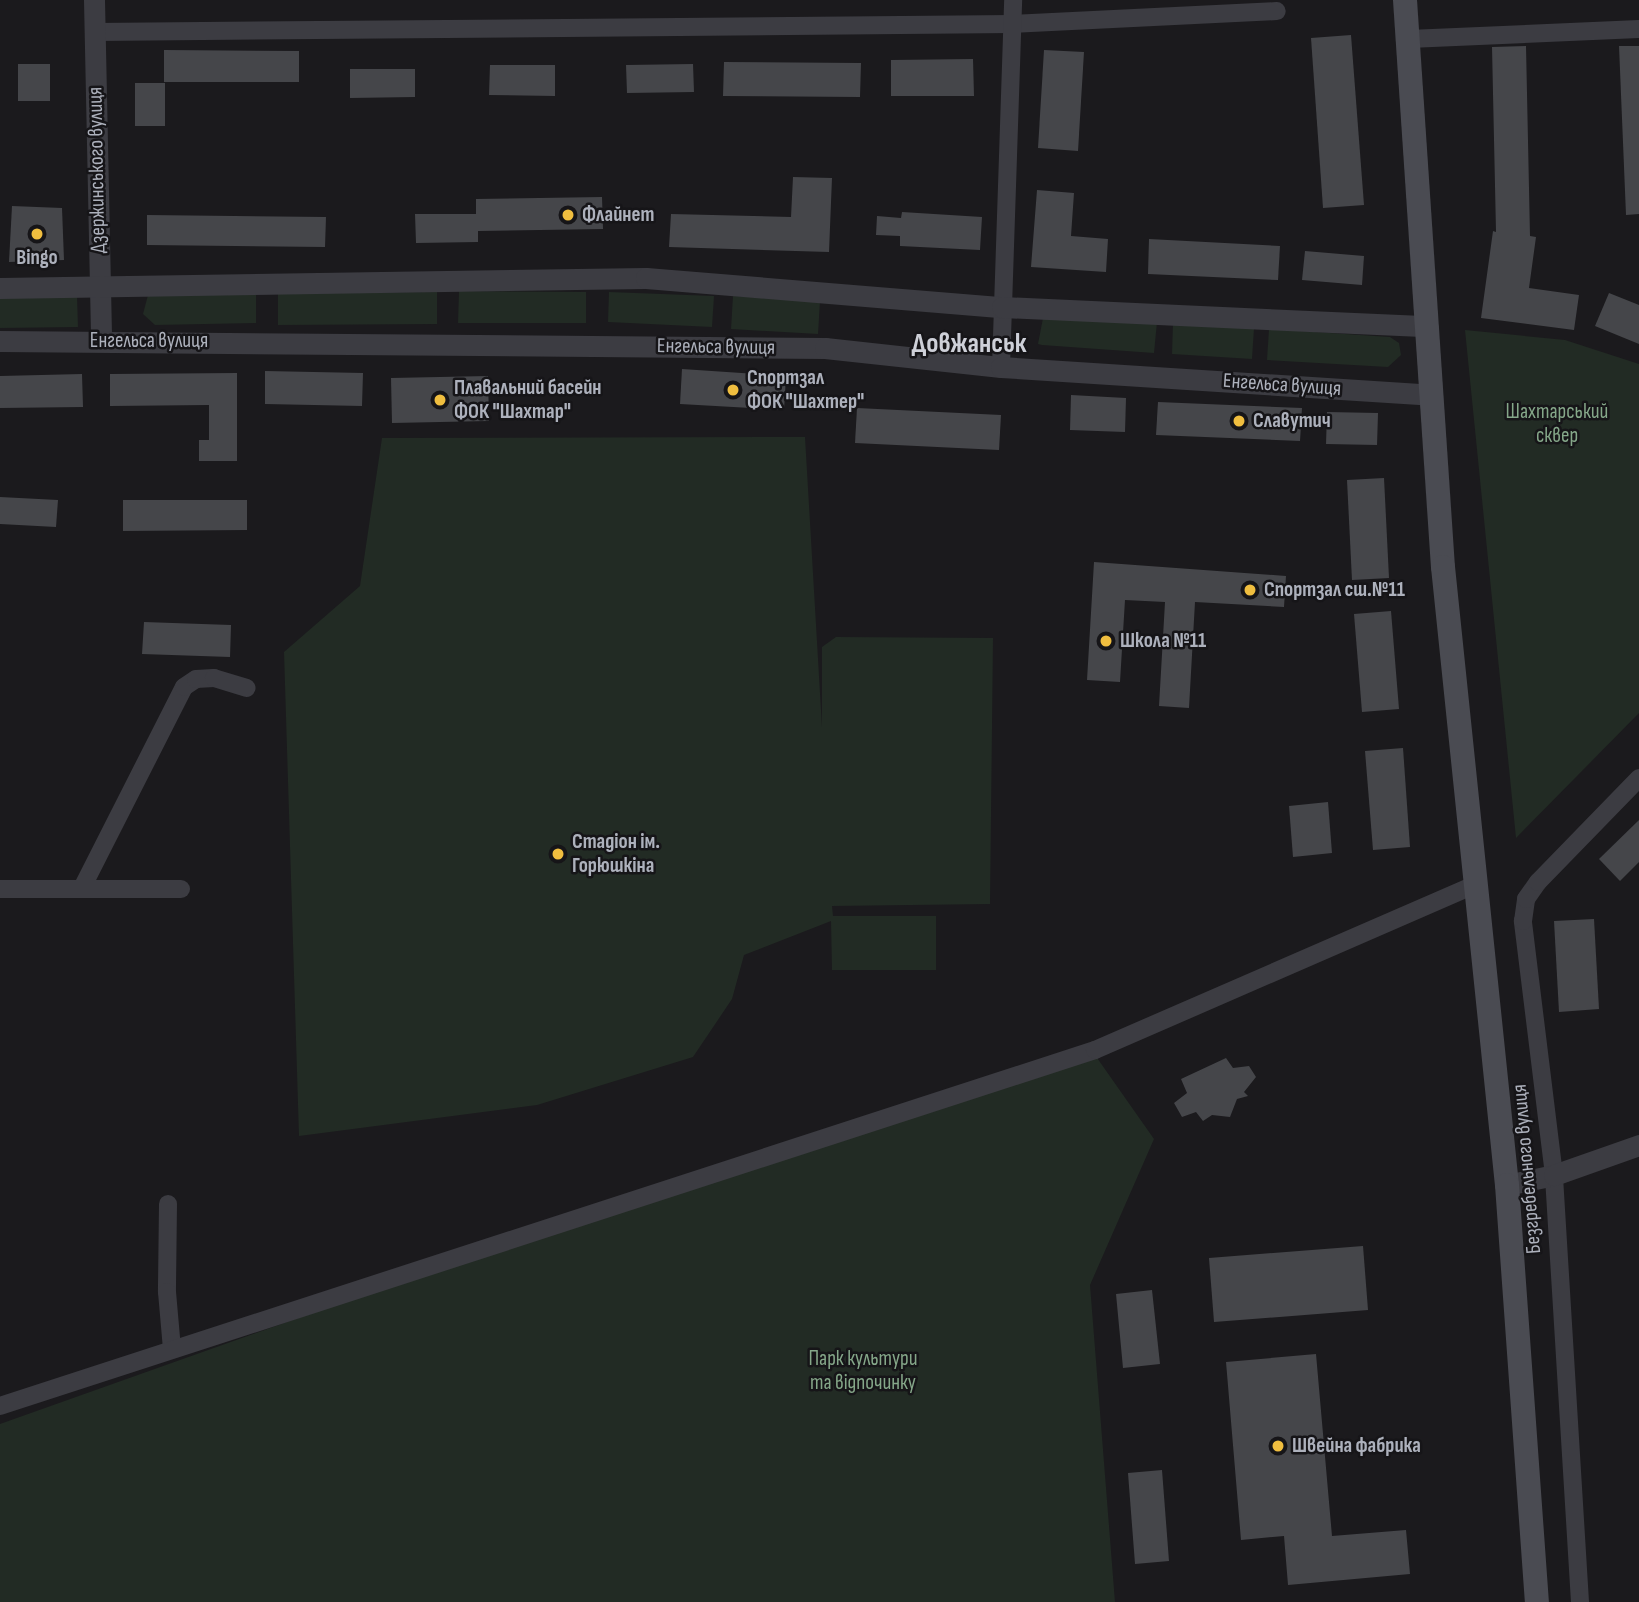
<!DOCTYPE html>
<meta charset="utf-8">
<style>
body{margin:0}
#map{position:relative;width:1639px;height:1602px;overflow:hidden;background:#1b1a1d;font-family:"Sofia Sans Condensed",sans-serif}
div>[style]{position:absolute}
.green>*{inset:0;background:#222b24}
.building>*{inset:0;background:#45464a}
.minor>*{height:18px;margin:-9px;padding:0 9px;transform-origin:9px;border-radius:9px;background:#3c3c42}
.tertiary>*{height:21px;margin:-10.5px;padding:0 10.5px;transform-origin:10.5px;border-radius:10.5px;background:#3c3c42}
.secondary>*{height:24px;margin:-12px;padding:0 12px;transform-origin:12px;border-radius:12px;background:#4a4b52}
.dots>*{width:19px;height:19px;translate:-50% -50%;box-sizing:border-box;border:4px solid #161518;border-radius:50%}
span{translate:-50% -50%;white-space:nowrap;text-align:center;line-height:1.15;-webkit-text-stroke:5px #161518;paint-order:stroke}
.street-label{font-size:21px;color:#adb1bc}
.poi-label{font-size:21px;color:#adb1bc;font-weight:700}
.left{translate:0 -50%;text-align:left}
.park-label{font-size:21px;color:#85a789}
.district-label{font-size:28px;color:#ced0d8;font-weight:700}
</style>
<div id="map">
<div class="green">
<i style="clip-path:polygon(459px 291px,586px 292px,586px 323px,458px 323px)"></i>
<i style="clip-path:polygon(437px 292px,437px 324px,278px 325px,278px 293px)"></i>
<i style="clip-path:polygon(609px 292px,714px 296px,712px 327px,608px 322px)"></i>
<i style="clip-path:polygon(256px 294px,256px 323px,155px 325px,143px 314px,148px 295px)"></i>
<i style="clip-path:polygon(77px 296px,78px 327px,0 328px,0 297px)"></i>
<i style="clip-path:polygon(733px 296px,820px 301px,818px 334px,731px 329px)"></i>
<i style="clip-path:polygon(1043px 318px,1157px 322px,1154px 353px,1042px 345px,1038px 344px)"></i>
<i style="clip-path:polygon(1173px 323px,1254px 328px,1252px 359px,1172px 354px)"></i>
<i style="clip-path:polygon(1269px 329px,1390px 337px,1399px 343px,1401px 355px,1388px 367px,1267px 360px)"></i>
<i style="clip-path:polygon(1465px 330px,1565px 340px,1639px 364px,1639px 713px,1516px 838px)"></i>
<i style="clip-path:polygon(805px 437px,822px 727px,822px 647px,836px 637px,993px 638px,990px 904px,832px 906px,833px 916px,936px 916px,936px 970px,832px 970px,831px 921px,744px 955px,732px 999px,693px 1057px,537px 1105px,299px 1136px,284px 652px,360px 586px,382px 438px)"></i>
<i style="clip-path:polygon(1095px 1055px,1154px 1139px,1090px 1285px,1115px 1602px,0 1602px,0 1424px,518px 1240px)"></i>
</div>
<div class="building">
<i style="clip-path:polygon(1351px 35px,1364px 205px,1323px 208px,1311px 38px)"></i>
<i style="clip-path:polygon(1526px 46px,1530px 236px,1536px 237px,1529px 288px,1579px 295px,1574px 330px,1481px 318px,1493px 231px,1496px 232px,1492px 47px)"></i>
<i style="clip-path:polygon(1619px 46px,1639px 46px,1639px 214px,1626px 215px)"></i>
<i style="clip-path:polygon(164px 50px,299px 51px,299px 82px,164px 82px)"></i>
<i style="clip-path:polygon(1044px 50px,1084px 52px,1078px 151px,1038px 148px)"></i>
<i style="clip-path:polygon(973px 59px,974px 96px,891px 96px,891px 60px)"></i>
<i style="clip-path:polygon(724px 62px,861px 63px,860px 97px,723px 96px)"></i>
<i style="clip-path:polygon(18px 64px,50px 64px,50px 101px,18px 101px)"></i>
<i style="clip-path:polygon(693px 64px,694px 92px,627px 93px,626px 65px)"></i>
<i style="clip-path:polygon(490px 65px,555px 65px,555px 96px,489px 95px)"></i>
<i style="clip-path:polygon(350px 69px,415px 69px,415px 97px,350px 98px)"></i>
<i style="clip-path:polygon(135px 83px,165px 83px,165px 126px,135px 126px)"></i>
<i style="clip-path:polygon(793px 177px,832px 178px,829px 252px,669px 247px,671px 214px,791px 217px)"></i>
<i style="clip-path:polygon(1037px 190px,1074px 193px,1071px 236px,1108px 239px,1106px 272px,1031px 267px)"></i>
<i style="clip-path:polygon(602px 197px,603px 229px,478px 231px,478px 242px,416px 243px,415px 214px,476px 214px,476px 199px)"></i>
<i style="clip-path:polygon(12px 206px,62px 208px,64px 260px,9px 262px)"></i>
<i style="clip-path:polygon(902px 212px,982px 217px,980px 250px,900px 246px,900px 236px,876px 235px,877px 216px,901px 218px)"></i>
<i style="clip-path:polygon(147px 215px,326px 217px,325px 247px,147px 245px)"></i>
<i style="clip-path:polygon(1149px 239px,1280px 246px,1278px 280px,1148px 274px)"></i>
<i style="clip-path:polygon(1305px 251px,1364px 256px,1362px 285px,1302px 280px)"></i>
<i style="clip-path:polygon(1609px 293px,1639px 305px,1639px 344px,1595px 326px)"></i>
<i style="clip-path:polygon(682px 369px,786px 376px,784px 410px,680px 404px)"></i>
<i style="clip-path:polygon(265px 371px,363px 373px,362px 406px,265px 404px)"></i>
<i style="clip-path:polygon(237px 373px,237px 461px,199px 461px,199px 440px,209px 440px,209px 405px,110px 406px,110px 374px)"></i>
<i style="clip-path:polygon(82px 374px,83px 407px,0 408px,0 376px)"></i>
<i style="clip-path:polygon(488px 376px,489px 421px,392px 423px,391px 378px)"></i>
<i style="clip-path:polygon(1071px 395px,1126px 398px,1125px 432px,1070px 430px)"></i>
<i style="clip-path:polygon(1158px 402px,1302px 408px,1300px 441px,1156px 435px)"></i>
<i style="clip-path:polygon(857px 408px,1001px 415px,999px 450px,855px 443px)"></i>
<i style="clip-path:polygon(1327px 412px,1378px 413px,1377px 445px,1326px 444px)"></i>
<i style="clip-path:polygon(1384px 478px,1389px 578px,1352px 580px,1347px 480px)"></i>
<i style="clip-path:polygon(0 497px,58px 500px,56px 527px,0 524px)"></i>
<i style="clip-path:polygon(123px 500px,247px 500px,247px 530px,123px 531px)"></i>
<i style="clip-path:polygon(1094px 562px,1286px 576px,1284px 607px,1195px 602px,1189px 708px,1159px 706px,1165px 602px,1125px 600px,1120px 682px,1087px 680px)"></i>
<i style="clip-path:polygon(1391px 611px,1399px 709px,1362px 712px,1354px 614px)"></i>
<i style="clip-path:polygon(144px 622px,231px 625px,230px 657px,142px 654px)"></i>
<i style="clip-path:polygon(1403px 748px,1410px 847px,1373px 850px,1365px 751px)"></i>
<i style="clip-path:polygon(1328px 802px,1332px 853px,1293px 857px,1289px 806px)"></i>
<i style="clip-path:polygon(1639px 820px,1639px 862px,1620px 881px,1599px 859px)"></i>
<i style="clip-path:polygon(1594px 919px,1599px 1009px,1559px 1012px,1554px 921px)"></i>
<i style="clip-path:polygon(1226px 1058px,1233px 1068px,1249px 1066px,1256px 1077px,1244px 1092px,1248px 1096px,1237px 1099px,1230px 1117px,1212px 1115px,1203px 1121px,1196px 1112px,1182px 1117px,1174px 1103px,1187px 1093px,1181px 1079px)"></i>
<i style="clip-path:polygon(1363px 1246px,1368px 1310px,1214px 1322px,1209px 1258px)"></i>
<i style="clip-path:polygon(1152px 1290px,1160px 1364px,1123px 1368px,1116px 1294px)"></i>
<i style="clip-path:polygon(1316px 1354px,1332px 1536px,1406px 1530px,1410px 1574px,1288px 1585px,1284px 1536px,1241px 1540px,1226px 1362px)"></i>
<i style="clip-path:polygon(1162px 1470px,1169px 1561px,1135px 1564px,1128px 1473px)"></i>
</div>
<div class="minor">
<i style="left:95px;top:32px;width:918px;rotate:-0.5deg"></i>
<i style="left:1013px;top:24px;width:264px;rotate:-2.8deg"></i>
<i style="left:1409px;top:39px;width:230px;rotate:-2.5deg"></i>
<i style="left:1001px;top:367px;width:367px;rotate:-88.1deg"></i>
<i style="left:82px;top:888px;width:225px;rotate:-63.1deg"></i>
<i style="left:184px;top:687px;width:14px;rotate:-34deg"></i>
<i style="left:196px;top:679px;width:18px;rotate:-3deg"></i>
<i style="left:214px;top:678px;width:34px;rotate:17deg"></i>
<i style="left:0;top:889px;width:181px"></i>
<i style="left:168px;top:1204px;width:88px;rotate:90.7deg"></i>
<i style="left:167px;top:1292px;width:57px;rotate:85deg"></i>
<i style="left:0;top:1406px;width:1151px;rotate:-18.01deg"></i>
<i style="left:1095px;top:1050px;width:413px;rotate:-23.5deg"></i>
<i style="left:1580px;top:1602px;width:428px;rotate:-93.5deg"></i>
<i style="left:1554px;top:1175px;width:256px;rotate:-97deg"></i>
<i style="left:1523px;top:921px;width:22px;rotate:-82deg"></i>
<i style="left:1526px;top:899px;width:21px;rotate:-55deg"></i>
<i style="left:1538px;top:882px;width:145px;rotate:-45.8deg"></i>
</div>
<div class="tertiary">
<i style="left:94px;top:0;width:340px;rotate:88.8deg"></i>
<i style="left:0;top:288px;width:646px;rotate:-0.89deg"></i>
<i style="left:646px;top:278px;width:357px;rotate:4.7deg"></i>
<i style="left:1002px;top:307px;width:426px;rotate:2.6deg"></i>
<i style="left:0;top:341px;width:825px;rotate:0.49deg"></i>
<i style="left:825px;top:348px;width:177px;rotate:6.2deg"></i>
<i style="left:1001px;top:367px;width:431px;rotate:3.7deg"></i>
<i style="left:1507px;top:1185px;width:48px;rotate:-12deg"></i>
<i style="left:1554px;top:1175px;width:90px;rotate:-19.4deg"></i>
</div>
<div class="secondary">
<i style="left:1405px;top:0;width:568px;rotate:86.17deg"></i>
<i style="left:1443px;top:567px;width:621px;rotate:84.09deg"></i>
<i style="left:1507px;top:1185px;width:418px;rotate:85.9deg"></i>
</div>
<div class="dots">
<i style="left:568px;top:215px;background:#f0be3f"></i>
<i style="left:37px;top:234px;background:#f0be3f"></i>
<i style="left:733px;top:390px;background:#f0be3f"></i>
<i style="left:440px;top:400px;background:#f0be3f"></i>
<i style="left:1239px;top:421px;background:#f0be3f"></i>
<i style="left:1250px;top:590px;background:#f0be3f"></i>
<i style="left:1106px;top:641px;background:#f0be3f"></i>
<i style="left:558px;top:854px;background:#f0be3f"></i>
<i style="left:1278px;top:1446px;background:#f0be3f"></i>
</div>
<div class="street-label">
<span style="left:97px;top:170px;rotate:-91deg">Дзержинського вулиця</span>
<span style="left:149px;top:341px">Енгельса вулиця</span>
<span style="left:716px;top:347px;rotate:1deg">Енгельса вулиця</span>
<span style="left:1282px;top:385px;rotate:4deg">Енгельса вулиця</span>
<span style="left:1527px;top:1169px;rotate:-95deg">Безгребельного вулиця</span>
</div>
<div class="poi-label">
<span class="left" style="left:582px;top:215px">Флайнет</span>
<span style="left:37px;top:258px">Bingo</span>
<span class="left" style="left:747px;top:390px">Спортзал<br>ФОК "Шахтер"</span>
<span class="left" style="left:454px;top:400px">Плавальний басейн<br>ФОК "Шахтар"</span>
<span class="left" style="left:1253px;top:421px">Славутич</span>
<span class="left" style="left:1264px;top:590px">Спортзал сш.№11</span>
<span class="left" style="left:1120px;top:641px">Школа №11</span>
<span class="left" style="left:572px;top:854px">Стадіон ім.<br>Горюшкіна</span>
<span class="left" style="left:1292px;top:1446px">Швейна фабрика</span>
</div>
<div class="park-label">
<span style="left:1557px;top:424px">Шахтарський<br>сквер</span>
<span style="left:863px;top:1371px">Парк культури<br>та відпочинку</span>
</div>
<div class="district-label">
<span style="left:969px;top:344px">Довжанськ</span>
</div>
</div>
